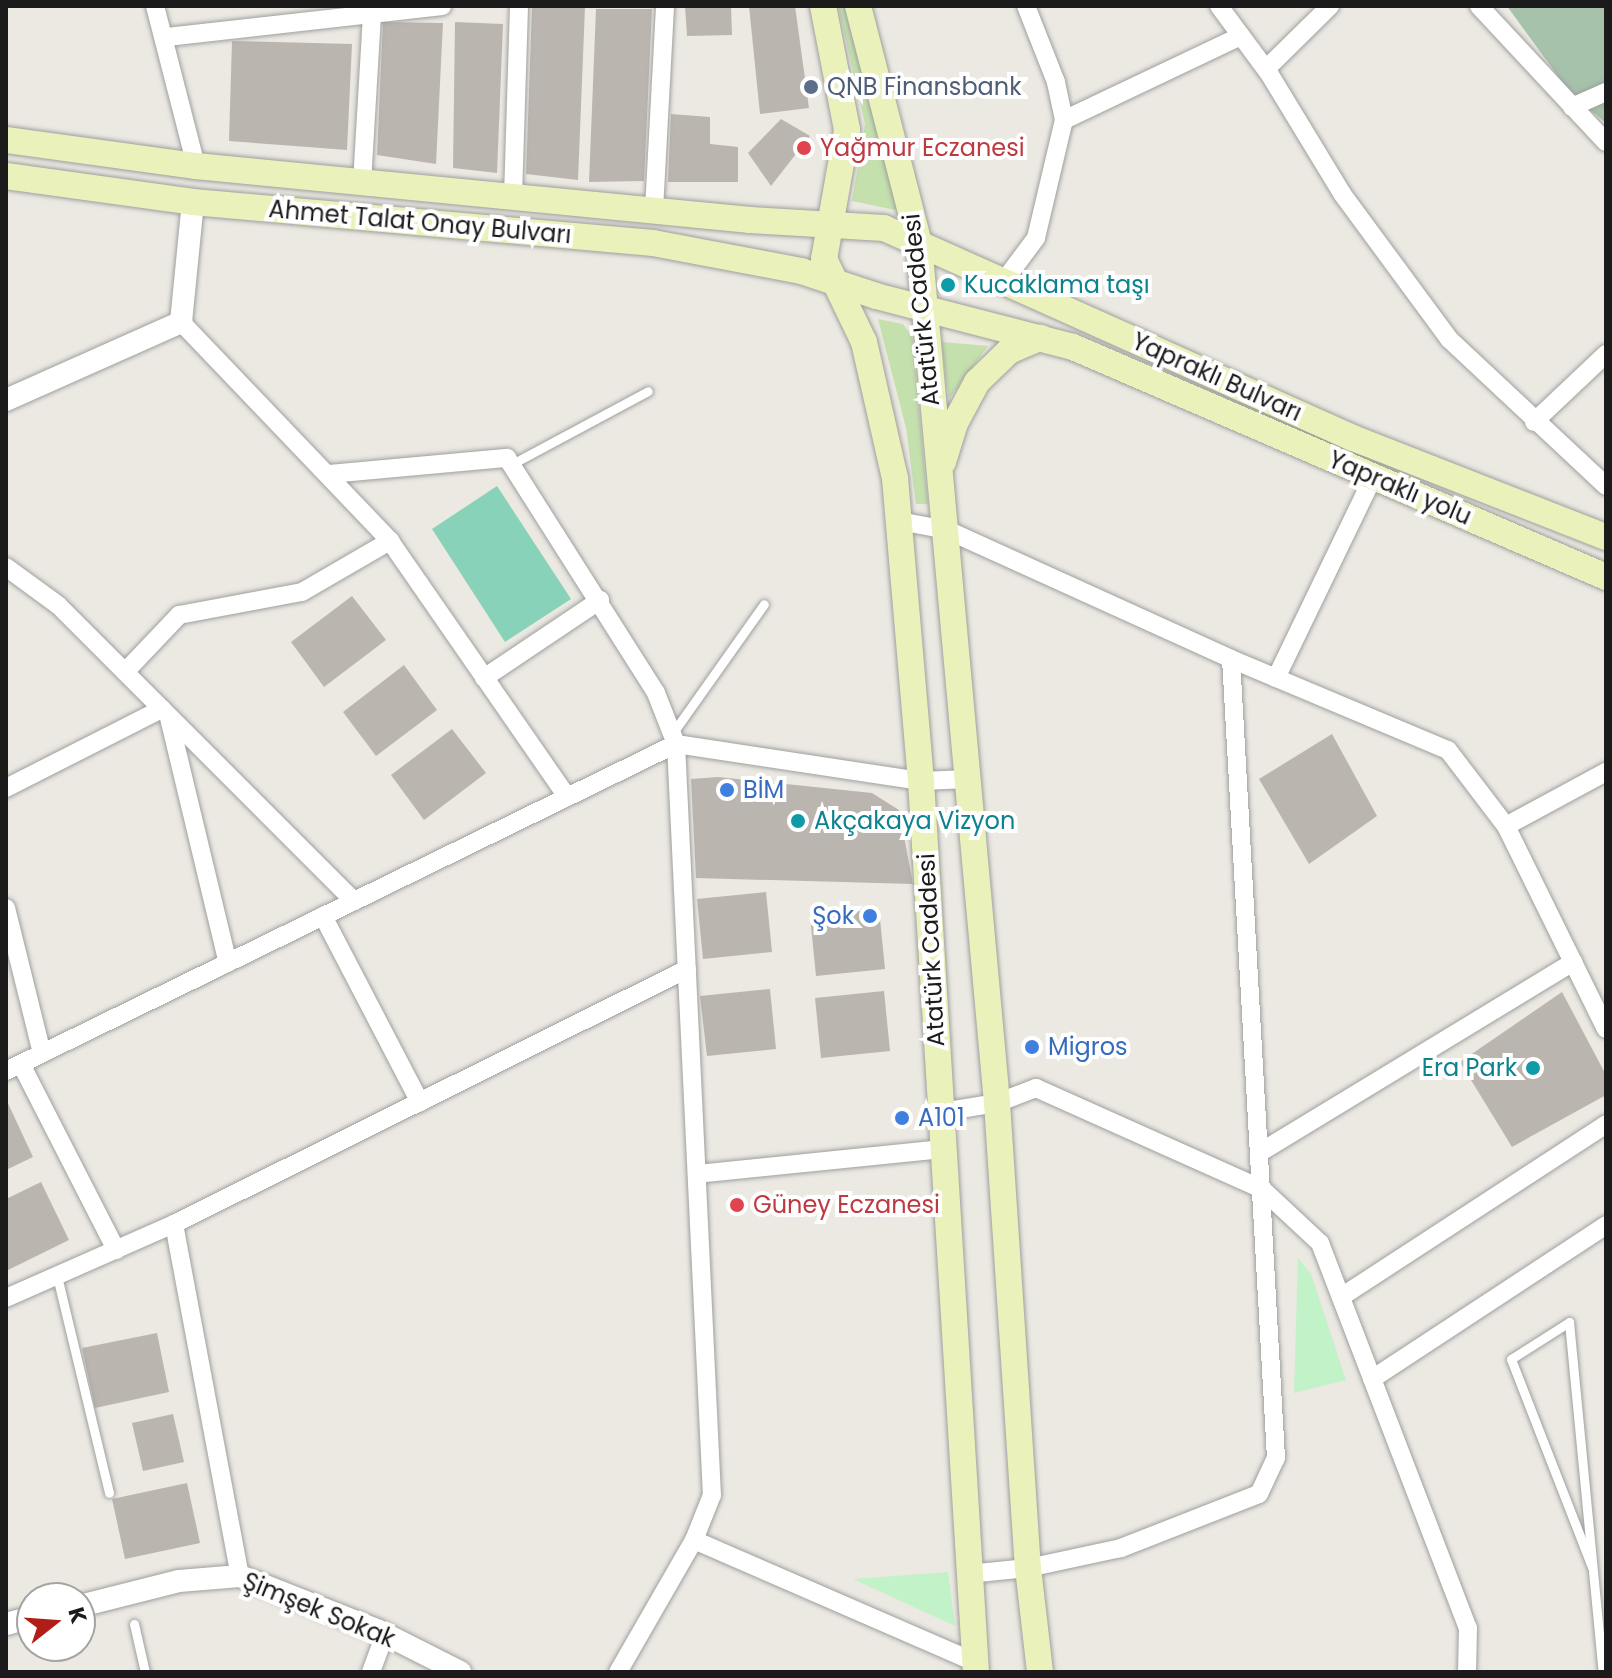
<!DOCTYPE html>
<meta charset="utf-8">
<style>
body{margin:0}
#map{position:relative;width:1612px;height:1678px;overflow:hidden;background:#ebe9e2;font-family:Poppins,sans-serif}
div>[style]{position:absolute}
.grass>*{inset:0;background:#c4e1ad}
.cemetery>*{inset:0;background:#a6c2ab}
.park>*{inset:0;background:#c2f2c8}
.pitch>*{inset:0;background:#88d2b9}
.building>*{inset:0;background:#bbb5af}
.roads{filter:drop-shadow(0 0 2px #9f9f9f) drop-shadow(0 0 2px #9f9f9f)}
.service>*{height:9px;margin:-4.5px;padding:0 4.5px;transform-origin:4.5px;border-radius:4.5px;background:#fff}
.minor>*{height:18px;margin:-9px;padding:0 9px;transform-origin:9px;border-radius:9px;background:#fff}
.tertiary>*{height:22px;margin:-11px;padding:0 11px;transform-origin:11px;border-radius:11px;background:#fff}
.secondary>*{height:26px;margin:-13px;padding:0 13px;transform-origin:13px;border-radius:13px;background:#ebf1ba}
.dots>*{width:22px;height:22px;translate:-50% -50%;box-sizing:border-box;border:4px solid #fff;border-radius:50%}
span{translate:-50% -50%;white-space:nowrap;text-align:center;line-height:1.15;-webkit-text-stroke:8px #fff;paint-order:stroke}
.service-label{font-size:24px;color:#4e5e75}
.left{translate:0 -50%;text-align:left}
.health-label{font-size:24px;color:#be3a42}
.street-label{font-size:24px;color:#1b1b1b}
.culture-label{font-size:24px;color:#0d838f}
.right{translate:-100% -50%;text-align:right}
.shop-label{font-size:24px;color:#366cbe}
.frame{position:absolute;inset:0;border:8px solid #1b1b1b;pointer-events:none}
.north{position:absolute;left:16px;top:1582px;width:80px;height:80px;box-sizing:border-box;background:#fff;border:2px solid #a4a4a4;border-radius:50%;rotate:73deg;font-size:22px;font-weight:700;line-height:32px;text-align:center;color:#1b1b1b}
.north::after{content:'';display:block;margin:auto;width:28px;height:36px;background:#b01e17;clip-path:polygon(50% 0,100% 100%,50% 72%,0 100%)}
</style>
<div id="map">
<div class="grass">
<i style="clip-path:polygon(838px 6px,844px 6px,898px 204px,895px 210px,852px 201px,865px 124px)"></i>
<i style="clip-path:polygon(878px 319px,903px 324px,912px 336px,928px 504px,916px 504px,906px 428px)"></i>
<i style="clip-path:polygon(942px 342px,988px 346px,949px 399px,943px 355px)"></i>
</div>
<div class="cemetery">
<i style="clip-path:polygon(1507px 6px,1606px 6px,1606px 123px,1571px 94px)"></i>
</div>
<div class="park">
<i style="clip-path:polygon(1298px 1258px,1311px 1274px,1346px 1380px,1294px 1393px)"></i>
<i style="clip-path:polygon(948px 1572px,955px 1626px,853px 1579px)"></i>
</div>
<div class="pitch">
<i style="clip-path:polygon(497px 486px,571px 599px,505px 642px,432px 529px)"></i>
</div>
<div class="building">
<i style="clip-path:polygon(685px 6px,731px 6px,732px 35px,687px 36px)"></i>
<i style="clip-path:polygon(749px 6px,795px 6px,809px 108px,760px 114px)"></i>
<i style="clip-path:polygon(532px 7px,585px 7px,578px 180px,526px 174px)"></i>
<i style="clip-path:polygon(596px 9px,652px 9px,644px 181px,589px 182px)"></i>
<i style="clip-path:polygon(383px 22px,443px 23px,436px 164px,377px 155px)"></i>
<i style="clip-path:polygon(455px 22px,503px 24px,497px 173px,453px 168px)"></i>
<i style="clip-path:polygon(232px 41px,352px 44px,347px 150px,229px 141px)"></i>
<i style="clip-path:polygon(671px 114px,710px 117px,710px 144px,738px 147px,738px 182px,668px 182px)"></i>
<i style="clip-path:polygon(781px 119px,810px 136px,771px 186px,748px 153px)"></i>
<i style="clip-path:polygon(352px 596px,386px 640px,324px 687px,291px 642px)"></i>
<i style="clip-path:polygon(404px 665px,437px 710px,376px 756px,343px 712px)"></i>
<i style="clip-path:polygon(452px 729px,486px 773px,424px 820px,391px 775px)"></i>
<i style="clip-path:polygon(1332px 734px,1377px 816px,1309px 864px,1259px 779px)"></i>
<i style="clip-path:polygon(718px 777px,872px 793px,899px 810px,913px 884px,696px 878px,691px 779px)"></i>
<i style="clip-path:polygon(766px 892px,772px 952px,703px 959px,697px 899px)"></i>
<i style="clip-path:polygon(879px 909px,885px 969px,816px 976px,810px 916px)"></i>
<i style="clip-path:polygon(770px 989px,776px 1049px,707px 1056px,700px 996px)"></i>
<i style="clip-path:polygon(884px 991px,890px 1051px,821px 1058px,815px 998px)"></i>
<i style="clip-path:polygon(1562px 992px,1606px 1075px,1606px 1095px,1512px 1147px,1460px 1062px)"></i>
<i style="clip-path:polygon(6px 1099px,33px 1157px,6px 1170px)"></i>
<i style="clip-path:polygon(41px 1182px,69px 1240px,6px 1271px,6px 1199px)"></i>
<i style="clip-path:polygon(157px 1333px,169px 1392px,95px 1408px,82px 1348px)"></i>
<i style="clip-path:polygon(173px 1414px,184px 1462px,143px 1471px,132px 1423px)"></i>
<i style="clip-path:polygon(187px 1483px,200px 1543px,125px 1559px,112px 1499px)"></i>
</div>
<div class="roads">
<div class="service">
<i style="left:512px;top:464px;width:154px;rotate:-28.2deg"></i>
<i style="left:672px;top:734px;width:159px;rotate:-54.7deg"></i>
<i style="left:57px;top:1276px;width:223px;rotate:76.5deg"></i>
<i style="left:1592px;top:1567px;width:223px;rotate:-111.3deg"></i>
<i style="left:1511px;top:1359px;width:69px;rotate:-32.5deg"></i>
<i style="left:1569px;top:1322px;width:352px;rotate:84.5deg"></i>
<i style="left:134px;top:1624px;width:49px;rotate:77.1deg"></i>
</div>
<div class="minor">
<i style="left:155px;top:6px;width:165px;rotate:75.6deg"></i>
<i style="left:1219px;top:6px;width:86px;rotate:53.5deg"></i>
<i style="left:1270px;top:75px;width:140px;rotate:58.7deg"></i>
<i style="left:1343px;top:195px;width:179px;rotate:53.6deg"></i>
<i style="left:1449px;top:339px;width:215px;rotate:43.1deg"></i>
<i style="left:1479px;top:6px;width:186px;rotate:47deg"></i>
<i style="left:167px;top:37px;width:277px;rotate:-6.4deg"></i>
<i style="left:1266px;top:69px;width:90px;rotate:-44.5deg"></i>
<i style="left:1572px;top:107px;width:37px;rotate:-24deg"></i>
<i style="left:1064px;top:120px;width:196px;rotate:-25.4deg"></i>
<i style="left:362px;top:183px;width:168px;rotate:-86.6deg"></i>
<i style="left:513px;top:197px;width:191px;rotate:-88.2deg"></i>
<i style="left:654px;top:210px;width:204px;rotate:-86.9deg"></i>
<i style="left:1004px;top:281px;width:54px;rotate:-53.3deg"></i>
<i style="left:1036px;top:238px;width:121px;rotate:-76.7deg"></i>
<i style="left:1064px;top:120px;width:39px;rotate:-102deg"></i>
<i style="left:1056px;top:82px;width:82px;rotate:-111.5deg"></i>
<i style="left:181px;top:322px;width:303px;rotate:46.3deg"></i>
<i style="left:390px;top:541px;width:311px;rotate:55.3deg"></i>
<i style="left:1534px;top:422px;width:99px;rotate:-43.4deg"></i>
<i style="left:330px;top:474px;width:178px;rotate:-5.2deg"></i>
<i style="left:507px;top:458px;width:278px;rotate:57.6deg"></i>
<i style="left:656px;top:693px;width:55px;rotate:68.6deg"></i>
<i style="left:676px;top:744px;width:752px;rotate:87.26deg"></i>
<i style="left:712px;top:1495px;width:48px;rotate:111.8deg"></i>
<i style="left:694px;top:1540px;width:152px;rotate:119.9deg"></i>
<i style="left:899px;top:521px;width:49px;rotate:10.6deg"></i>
<i style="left:947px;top:530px;width:312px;rotate:24.4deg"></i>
<i style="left:1231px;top:659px;width:235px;rotate:22.8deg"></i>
<i style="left:1448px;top:750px;width:96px;rotate:52.7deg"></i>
<i style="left:1506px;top:826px;width:226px;rotate:63.8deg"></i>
<i style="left:6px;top:567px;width:64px;rotate:36.2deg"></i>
<i style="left:58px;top:605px;width:419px;rotate:45deg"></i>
<i style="left:125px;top:672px;width:79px;rotate:-46.5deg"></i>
<i style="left:179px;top:615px;width:125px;rotate:-10.6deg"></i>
<i style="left:302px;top:592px;width:102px;rotate:-30.1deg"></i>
<i style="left:484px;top:678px;width:140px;rotate:-33.9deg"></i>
<i style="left:1276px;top:678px;width:223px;rotate:-64.2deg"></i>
<i style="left:169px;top:718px;width:252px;rotate:76.5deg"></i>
<i style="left:6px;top:788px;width:175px;rotate:-26.9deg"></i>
<i style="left:1506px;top:826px;width:114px;rotate:-28.4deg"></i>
<i style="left:6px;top:908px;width:149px;rotate:76.1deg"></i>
<i style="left:323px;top:916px;width:210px;rotate:62.5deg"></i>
<i style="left:21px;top:1064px;width:209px;rotate:62.9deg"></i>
<i style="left:6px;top:1071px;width:746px;rotate:-26.02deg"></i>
<i style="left:676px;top:744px;width:248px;rotate:8.6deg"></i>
<i style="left:921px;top:781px;width:48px;rotate:-2.4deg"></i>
<i style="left:942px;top:1112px;width:56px;rotate:-9.3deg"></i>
<i style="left:997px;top:1103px;width:42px;rotate:-21deg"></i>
<i style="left:1036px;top:1088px;width:248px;rotate:24.1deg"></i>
<i style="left:1262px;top:1189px;width:79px;rotate:43deg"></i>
<i style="left:1320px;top:1243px;width:412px;rotate:69deg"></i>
<i style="left:1468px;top:1628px;width:44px;rotate:91.3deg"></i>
<i style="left:1259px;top:1153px;width:368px;rotate:-31.3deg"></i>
<i style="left:697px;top:1174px;width:248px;rotate:-5.8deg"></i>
<i style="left:174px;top:1224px;width:358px;rotate:79.4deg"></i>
<i style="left:1341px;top:1297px;width:316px;rotate:-33.1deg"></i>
<i style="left:6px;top:1298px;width:184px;rotate:-23.8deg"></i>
<i style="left:174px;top:1224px;width:573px;rotate:-26.43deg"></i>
<i style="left:1372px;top:1379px;width:280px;rotate:-33.3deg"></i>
<i style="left:694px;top:1540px;width:306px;rotate:23.5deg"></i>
<i style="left:968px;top:1574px;width:60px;rotate:-5.7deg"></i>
<i style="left:1028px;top:1568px;width:95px;rotate:-12.1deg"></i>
<i style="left:1121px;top:1548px;width:148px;rotate:-21.4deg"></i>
<i style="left:1259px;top:1494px;width:40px;rotate:-65deg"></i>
<i style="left:1276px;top:1458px;width:800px;rotate:-93.22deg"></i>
<i style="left:371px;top:1672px;width:40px;rotate:-69.8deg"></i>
</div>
<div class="tertiary">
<i style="left:6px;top:400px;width:192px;rotate:-24deg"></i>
<i style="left:181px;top:322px;width:121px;rotate:-84.3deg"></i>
<i style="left:80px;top:1606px;width:102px;rotate:-14.2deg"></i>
<i style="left:179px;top:1581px;width:61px;rotate:-4.7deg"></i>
<i style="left:240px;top:1576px;width:149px;rotate:21.6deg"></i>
<i style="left:379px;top:1631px;width:91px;rotate:26.8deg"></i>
<i style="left:6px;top:1624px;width:27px;rotate:-15deg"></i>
</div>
<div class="secondary">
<i style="left:823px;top:6px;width:126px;rotate:79deg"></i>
<i style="left:847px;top:130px;width:131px;rotate:100.1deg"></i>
<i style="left:824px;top:259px;width:92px;rotate:64.3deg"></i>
<i style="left:864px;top:342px;width:139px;rotate:77.2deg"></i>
<i style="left:895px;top:478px;width:304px;rotate:85.1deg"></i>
<i style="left:921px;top:781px;width:893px;rotate:86.47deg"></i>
<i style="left:858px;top:6px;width:246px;rotate:75.6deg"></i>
<i style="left:919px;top:244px;width:863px;rotate:84.81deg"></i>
<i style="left:997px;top:1103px;width:466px;rotate:86.2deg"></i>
<i style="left:1028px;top:1568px;width:105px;rotate:83.4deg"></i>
<i style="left:6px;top:140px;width:192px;rotate:7.8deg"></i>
<i style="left:196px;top:166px;width:557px;rotate:5.57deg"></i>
<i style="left:750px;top:220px;width:134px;rotate:3.4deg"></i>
<i style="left:884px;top:228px;width:514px;rotate:24.12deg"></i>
<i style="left:1353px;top:438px;width:272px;rotate:21.4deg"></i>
<i style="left:6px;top:176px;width:189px;rotate:7.9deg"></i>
<i style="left:193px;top:202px;width:462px;rotate:5.1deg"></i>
<i style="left:653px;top:243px;width:151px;rotate:10.7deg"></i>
<i style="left:801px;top:271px;width:79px;rotate:18.4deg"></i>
<i style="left:876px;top:296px;width:203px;rotate:14.5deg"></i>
<i style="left:1073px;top:347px;width:581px;rotate:23.34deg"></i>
<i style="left:943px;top:462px;width:41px;rotate:-72.9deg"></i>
<i style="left:955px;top:423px;width:47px;rotate:-61.8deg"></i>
<i style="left:977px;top:382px;width:45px;rotate:-44.1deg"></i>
<i style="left:1009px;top:351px;width:34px;rotate:-23deg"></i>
</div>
</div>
<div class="dots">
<i style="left:811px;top:87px;background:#5c6f8a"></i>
<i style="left:804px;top:148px;background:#e0444e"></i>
<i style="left:948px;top:285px;background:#0f9aa8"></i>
<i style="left:727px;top:790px;background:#3f7fe0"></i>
<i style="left:798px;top:821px;background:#0f9aa8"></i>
<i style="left:870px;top:916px;background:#3f7fe0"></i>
<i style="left:1032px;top:1047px;background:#3f7fe0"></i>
<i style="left:1533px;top:1068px;background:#0f9aa8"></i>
<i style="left:902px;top:1118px;background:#3f7fe0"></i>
<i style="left:737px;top:1205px;background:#e0444e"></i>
</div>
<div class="service-label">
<span class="left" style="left:827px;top:87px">QNB Finansbank</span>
</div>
<div class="health-label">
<span class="left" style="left:820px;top:148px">Yağmur Eczanesi</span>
<span class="left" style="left:753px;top:1205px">Güney Eczanesi</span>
</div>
<div class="street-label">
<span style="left:420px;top:222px;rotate:5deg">Ahmet Talat Onay Bulvarı</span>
<span style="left:921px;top:310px;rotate:-96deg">Atatürk Caddesi</span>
<span style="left:1217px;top:377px;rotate:24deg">Yapraklı Bulvarı</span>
<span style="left:1400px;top:488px;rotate:23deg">Yapraklı yolu</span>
<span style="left:931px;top:950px;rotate:-93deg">Atatürk Caddesi</span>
<span style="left:319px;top:1610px;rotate:22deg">Şimşek Sokak</span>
</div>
<div class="culture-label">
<span class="left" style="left:964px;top:285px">Kucaklama taşı</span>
<span class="left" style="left:814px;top:821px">Akçakaya Vizyon</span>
<span class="right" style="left:1517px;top:1068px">Era Park</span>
</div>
<div class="shop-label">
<span class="left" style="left:743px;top:790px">BİM</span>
<span class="right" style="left:854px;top:916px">Şok</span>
<span class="left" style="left:1048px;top:1047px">Migros</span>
<span class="left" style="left:918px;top:1118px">A101</span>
</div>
<div class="frame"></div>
<div class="north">K</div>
</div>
